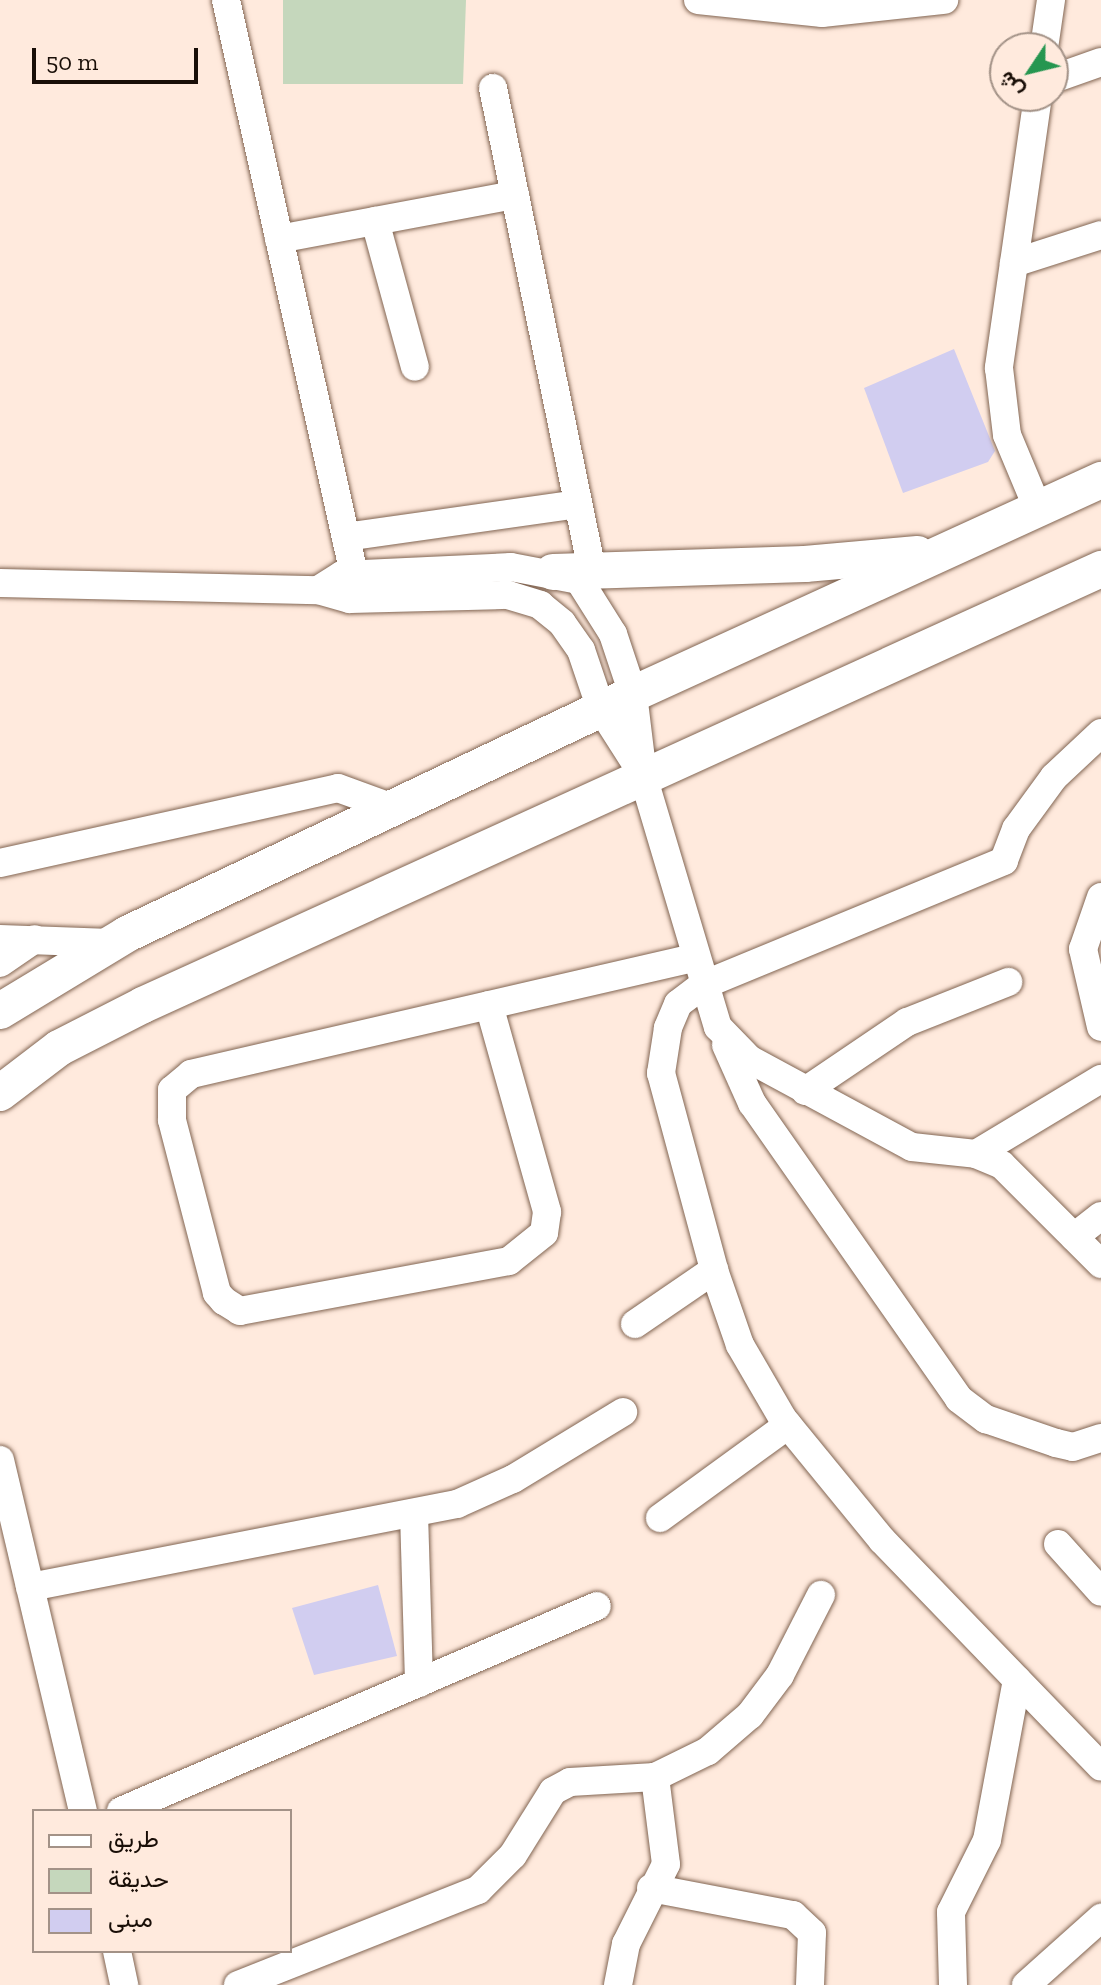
<!DOCTYPE html>
<meta charset="utf-8">
<style>
body{margin:0}
#map{position:relative;width:1101px;height:1985px;overflow:hidden;background:#ffeadd;font-family:"Zilla Slab",Vazirmatn,serif}
div>[style]{position:absolute}
.green>*{inset:0;background:#c5d7bc}
.building>*{inset:0;background:#d1cdf0}
.roads{filter:drop-shadow(0 0 2px #826552) drop-shadow(0 0 2px #826552)}
.minor>*{height:28px;margin:-14px;padding:0 14px;transform-origin:14px;border-radius:14px;background:#fff}
.major>*{height:36px;margin:-18px;padding:0 18px;transform-origin:18px;border-radius:18px;background:#fff}
span{translate:-50% -50%;white-space:nowrap;text-align:center;line-height:1.15;-webkit-text-stroke:6px #ffeadd;paint-order:stroke}
.legend{position:absolute;left:32px;top:1809px;width:260px;height:144px;box-sizing:border-box;background:#ffeadd;border:2px solid #a39287;margin:0;padding:10px 14px;list-style:none;font-size:24px;color:#190e07}
.legend li{display:flex;align-items:center;gap:16px;height:40px}
.legend b{width:40px;border:2px solid #a39287}
.north{position:absolute;left:989px;top:32px;width:80px;height:80px;box-sizing:border-box;background:#ffeadd;border:2px solid #a39287;border-radius:50%;rotate:235deg;font-size:22px;font-weight:700;line-height:32px;text-align:center;color:#190e07}
.north::after{content:'';display:block;margin:auto;width:28px;height:36px;background:#269650;clip-path:polygon(50% 0,100% 100%,50% 72%,0 100%)}
.scale{position:absolute;left:32px;top:48px;width:166px;height:36px;box-sizing:border-box;border:4px solid #190e07;border-top:0;padding-left:10px;font-size:24px;line-height:28px;white-space:nowrap;color:#190e07;-webkit-text-stroke:6px #ffeadd;paint-order:stroke}
</style>
<div id="map">
<div class="green">
<i style="clip-path:polygon(283px 0,466px 0,463px 84px,283px 84px)"></i>
</div>
<div class="building">
<i style="clip-path:polygon(954px 349px,995px 451px,988px 462px,903px 493px,864px 388px)"></i>
<i style="clip-path:polygon(378px 1585px,397px 1656px,314px 1675px,292px 1608px)"></i>
</div>
<div class="roads">
<div class="minor">
<i style="left:226px;top:0;width:588px;rotate:77.43deg"></i>
<i style="left:698px;top:0;width:125px;rotate:6deg"></i>
<i style="left:822px;top:13px;width:123px;rotate:-6.1deg"></i>
<i style="left:1044px;top:48px;width:49px;rotate:-81.7deg"></i>
<i style="left:1053px;top:79px;width:51px;rotate:-19.5deg"></i>
<i style="left:493px;top:88px;width:493px;rotate:78.4deg"></i>
<i style="left:1038px;top:96px;width:275px;rotate:98.2deg"></i>
<i style="left:999px;top:368px;width:67px;rotate:83.2deg"></i>
<i style="left:1007px;top:435px;width:80px;rotate:67.3deg"></i>
<i style="left:375px;top:221px;width:151px;rotate:74.7deg"></i>
<i style="left:279px;top:239px;width:240px;rotate:-10.6deg"></i>
<i style="left:1014px;top:263px;width:91px;rotate:-17.8deg"></i>
<i style="left:346px;top:537px;width:234px;rotate:-8.1deg"></i>
<i style="left:0;top:583px;width:318px;rotate:1.3deg"></i>
<i style="left:318px;top:590px;width:33px;rotate:16deg"></i>
<i style="left:350px;top:599px;width:158px;rotate:-1.5deg"></i>
<i style="left:508px;top:595px;width:34px;rotate:17deg"></i>
<i style="left:540px;top:605px;width:28px;rotate:39deg"></i>
<i style="left:562px;top:623px;width:33px;rotate:55deg"></i>
<i style="left:581px;top:650px;width:62px;rotate:71.3deg"></i>
<i style="left:601px;top:709px;width:72px;rotate:57.4deg"></i>
<i style="left:318px;top:590px;width:28px;rotate:-32deg"></i>
<i style="left:342px;top:575px;width:169px;rotate:-2.7deg"></i>
<i style="left:511px;top:567px;width:69px;rotate:10.8deg"></i>
<i style="left:579px;top:580px;width:64px;rotate:57.8deg"></i>
<i style="left:613px;top:634px;width:63px;rotate:71.6deg"></i>
<i style="left:633px;top:694px;width:83px;rotate:83deg"></i>
<i style="left:643px;top:776px;width:262px;rotate:73.4deg"></i>
<i style="left:718px;top:1027px;width:45px;rotate:45.9deg"></i>
<i style="left:749px;top:1059px;width:185px;rotate:28.4deg"></i>
<i style="left:912px;top:1147px;width:64px;rotate:6.2deg"></i>
<i style="left:976px;top:1154px;width:28px;rotate:23deg"></i>
<i style="left:1002px;top:1165px;width:140px;rotate:45deg"></i>
<i style="left:1101px;top:733px;width:64px;rotate:136.9deg"></i>
<i style="left:1054px;top:777px;width:64px;rotate:126.2deg"></i>
<i style="left:1016px;top:829px;width:34px;rotate:111deg"></i>
<i style="left:1004px;top:861px;width:326px;rotate:157.6deg"></i>
<i style="left:703px;top:985px;width:31px;rotate:143deg"></i>
<i style="left:678px;top:1004px;width:26px;rotate:113deg"></i>
<i style="left:668px;top:1028px;width:46px;rotate:98.8deg"></i>
<i style="left:661px;top:1073px;width:204px;rotate:74.9deg"></i>
<i style="left:714px;top:1270px;width:79px;rotate:70.9deg"></i>
<i style="left:740px;top:1345px;width:86px;rotate:59.8deg"></i>
<i style="left:783px;top:1419px;width:156px;rotate:50.7deg"></i>
<i style="left:882px;top:1540px;width:315px;rotate:46deg"></i>
<i style="left:0;top:863px;width:346px;rotate:-12.5deg"></i>
<i style="left:338px;top:788px;width:59px;rotate:20deg"></i>
<i style="left:1101px;top:897px;width:55px;rotate:109.1deg"></i>
<i style="left:1083px;top:949px;width:80px;rotate:77deg"></i>
<i style="left:0;top:939px;width:111px;rotate:2.1deg"></i>
<i style="left:0;top:963px;width:42px;rotate:-34.4deg"></i>
<i style="left:489px;top:1005px;width:215px;rotate:74.3deg"></i>
<i style="left:547px;top:1212px;width:21px;rotate:98deg"></i>
<i style="left:544px;top:1233px;width:45px;rotate:141.3deg"></i>
<i style="left:509px;top:1261px;width:274px;rotate:169.5deg"></i>
<i style="left:240px;top:1311px;width:19px;rotate:-148deg"></i>
<i style="left:224px;top:1301px;width:11px;rotate:-131deg"></i>
<i style="left:217px;top:1293px;width:179px;rotate:-104.6deg"></i>
<i style="left:172px;top:1120px;width:30px;rotate:-90deg"></i>
<i style="left:172px;top:1090px;width:25px;rotate:-40deg"></i>
<i style="left:191px;top:1074px;width:515px;rotate:-13.01deg"></i>
<i style="left:726px;top:1045px;width:64px;rotate:65.9deg"></i>
<i style="left:752px;top:1103px;width:361px;rotate:55deg"></i>
<i style="left:959px;top:1399px;width:34px;rotate:37deg"></i>
<i style="left:986px;top:1419px;width:74px;rotate:18.9deg"></i>
<i style="left:1056px;top:1443px;width:17px;rotate:13deg"></i>
<i style="left:1073px;top:1447px;width:29px;rotate:-18deg"></i>
<i style="left:805px;top:1091px;width:123px;rotate:-34.1deg"></i>
<i style="left:907px;top:1022px;width:109px;rotate:-21.6deg"></i>
<i style="left:976px;top:1154px;width:146px;rotate:-31deg"></i>
<i style="left:1074px;top:1237px;width:34px;rotate:-38deg"></i>
<i style="left:635px;top:1324px;width:96px;rotate:-34.4deg"></i>
<i style="left:0;top:1460px;width:361px;rotate:76.7deg"></i>
<i style="left:414px;top:1513px;width:170px;rotate:88.3deg"></i>
<i style="left:660px;top:1518px;width:158px;rotate:-36deg"></i>
<i style="left:1058px;top:1544px;width:64px;rotate:48.1deg"></i>
<i style="left:30px;top:1587px;width:435px;rotate:-11deg"></i>
<i style="left:457px;top:1504px;width:61px;rotate:-24.1deg"></i>
<i style="left:513px;top:1479px;width:129px;rotate:-31.3deg"></i>
<i style="left:121px;top:1811px;width:518px;rotate:-23.3deg"></i>
<i style="left:651px;top:1888px;width:145px;rotate:10.8deg"></i>
<i style="left:793px;top:1915px;width:26px;rotate:43deg"></i>
<i style="left:812px;top:1933px;width:52px;rotate:92.2deg"></i>
<i style="left:117px;top:1951px;width:35px;rotate:78deg"></i>
<i style="left:238px;top:1985px;width:258px;rotate:-21.6deg"></i>
<i style="left:478px;top:1890px;width:49px;rotate:-45deg"></i>
<i style="left:513px;top:1855px;width:75px;rotate:-58deg"></i>
<i style="left:553px;top:1791px;width:19px;rotate:-28deg"></i>
<i style="left:570px;top:1782px;width:85px;rotate:-3.4deg"></i>
<i style="left:655px;top:1777px;width:59px;rotate:-26.1deg"></i>
<i style="left:708px;top:1751px;width:55px;rotate:-40.6deg"></i>
<i style="left:750px;top:1715px;width:50px;rotate:-53.1deg"></i>
<i style="left:780px;top:1675px;width:90px;rotate:-62.9deg"></i>
<i style="left:618px;top:1985px;width:42px;rotate:-79deg"></i>
<i style="left:626px;top:1944px;width:89px;rotate:-63.4deg"></i>
<i style="left:666px;top:1864px;width:88px;rotate:-97.2deg"></i>
<i style="left:953px;top:1985px;width:73px;rotate:-91.6deg"></i>
<i style="left:951px;top:1912px;width:80px;rotate:-63.4deg"></i>
<i style="left:987px;top:1840px;width:163px;rotate:-79.4deg"></i>
<i style="left:1026px;top:1985px;width:101px;rotate:-41.8deg"></i>
</div>
<div class="major">
<i style="left:553px;top:572px;width:252px;rotate:-1.8deg"></i>
<i style="left:805px;top:564px;width:113px;rotate:-5.1deg"></i>
<i style="left:0;top:1011px;width:149px;rotate:-31.2deg"></i>
<i style="left:127px;top:934px;width:560px;rotate:-25.38deg"></i>
<i style="left:633px;top:694px;width:515px;rotate:-24.57deg"></i>
<i style="left:0;top:1093px;width:74px;rotate:-37.3deg"></i>
<i style="left:59px;top:1048px;width:94px;rotate:-27.1deg"></i>
<i style="left:143px;top:1005px;width:1053px;rotate:-24.47deg"></i>
</div>
</div>
<ul class="legend">
<li><b style="height:10px;background:#fff"></b>طريق</li>
<li><b style="height:22px;background:#c5d7bc"></b>حديقة</li>
<li><b style="height:22px;background:#d1cdf0"></b>مبنى</li>
</ul>
<div class="north">ش</div>
<div class="scale">50 m</div>
</div>
